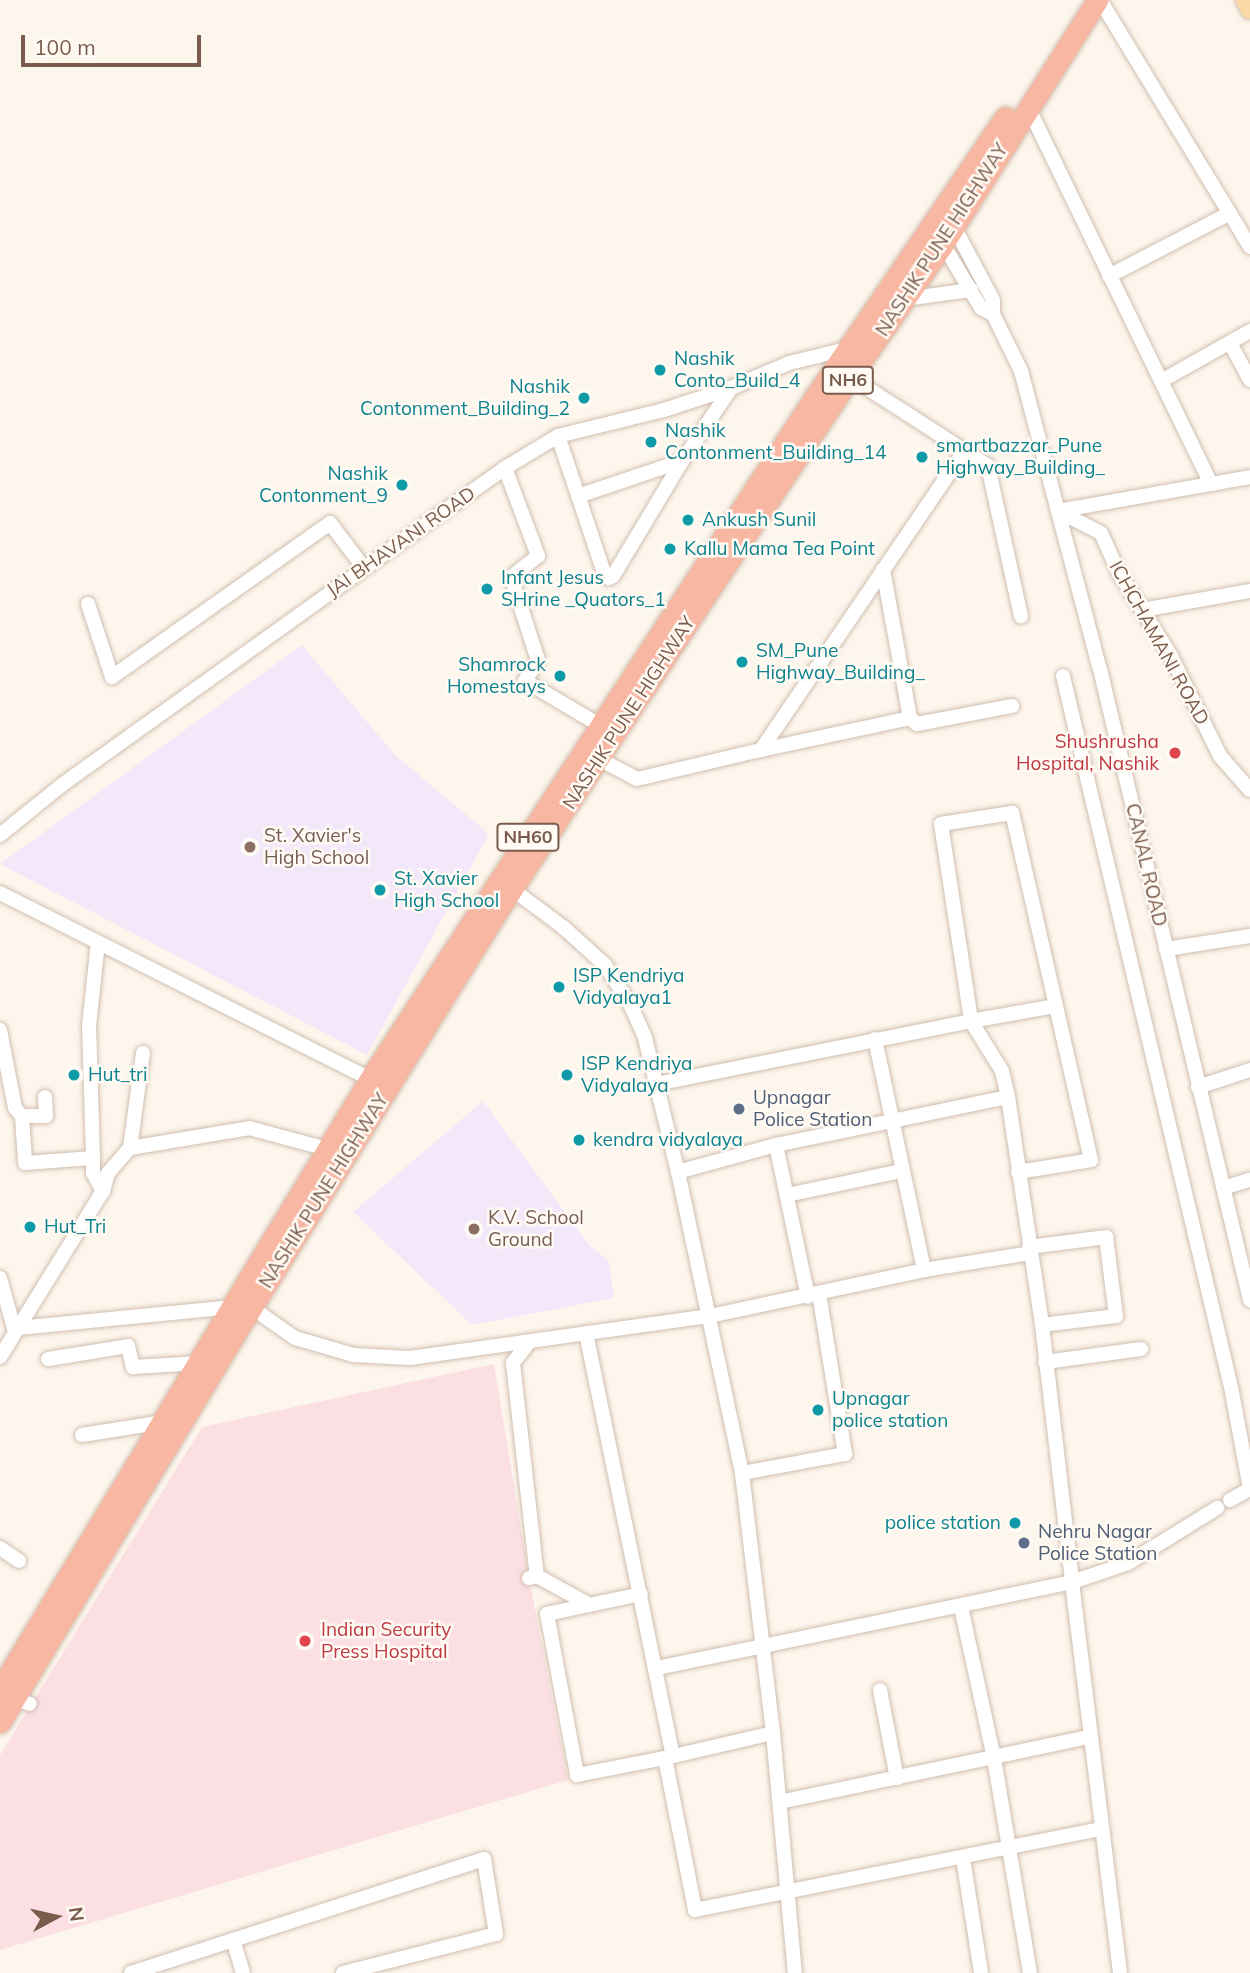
<!DOCTYPE html>
<style>
body{margin:0}
#map{position:relative;width:1250px;height:1973px;overflow:hidden;background:#fdf6ec;font-family:Mulish,sans-serif}
div>[style]{position:absolute}
.education>*{inset:0;background:#f3e8fa}
.medical>*{inset:0;background:#fbdfe3}
.roads{filter:drop-shadow(0 0 2px #d1beb0) drop-shadow(0 0 2px #d1beb0)}
.minor>*{height:14px;margin:-7px;padding:0 7px;transform-origin:7px;border-radius:7px;background:#fff}
.major>*{height:18px;margin:-9px;padding:0 9px;transform-origin:9px;border-radius:9px;background:#fbd9a5}
.highway>*{height:21px;margin:-10.5px;padding:0 10.5px;transform-origin:10.5px;border-radius:10.5px;background:#f7b7a3}
.dots>*{width:19px;height:19px;translate:-50% -50%;box-sizing:border-box;border:4px solid #fffaf3;border-radius:50%}
span{translate:-50% -50%;white-space:nowrap;text-align:center;line-height:1.15;-webkit-text-stroke:5px #fffaf3;paint-order:stroke}
.shield-label span{padding:2px 5px;background:#fffaf3;border:2px solid;border-radius:5px;-webkit-text-stroke-width:0}
.shield-label{font-size:18px;color:#7a5c4d;font-weight:700}
.street-label{font-size:19px;color:#7a5c4d}
.culture-label{font-size:19px;color:#0d838f}
.left{translate:0 -50%;text-align:left}
.right{translate:-100% -50%;text-align:right}
.health-label{font-size:19px;color:#be3a42}
.education-label{font-size:19px;color:#785e54}
.service-label{font-size:19px;color:#4e5e75}
.north{position:absolute;left:21px;top:1882px;width:70px;height:70px;-webkit-text-stroke:5px #fffaf3;paint-order:stroke;rotate:82deg;font-size:19px;font-weight:700;line-height:28px;text-align:center;color:#7a5c4d}
.north::after{content:'';display:block;margin:auto;width:24px;height:32px;background:#7a5c4d;clip-path:polygon(50% 0,100% 100%,50% 72%,0 100%)}
.scale{position:absolute;left:21px;top:35px;width:180px;height:32px;box-sizing:border-box;border:4px solid #7a5c4d;border-top:0;padding-left:9px;font-size:21px;line-height:24px;white-space:nowrap;color:#7a5c4d;-webkit-text-stroke:5px #fffaf3;paint-order:stroke}
</style>
<div id="map">
<div class="education">
<i style="clip-path:polygon(302px 645px,395px 755px,489px 834px,367px 1055px,0 864px)"></i>
<i style="clip-path:polygon(483px 1101px,589px 1245px,609px 1261px,614px 1298px,472px 1325px,353px 1212px)"></i>
</div>
<div class="medical">
<i style="clip-path:polygon(494px 1364px,529px 1578px,568px 1780px,0 1950px,0 1755px,202px 1427px)"></i>
</div>
<div class="roads">
<div class="minor">
<i style="left:1100px;top:0;width:289px;rotate:58.7deg"></i>
<i style="left:1028px;top:107px;width:419px;rotate:64.1deg"></i>
<i style="left:952px;top:223px;width:87px;rotate:62deg"></i>
<i style="left:993px;top:300px;width:14px;rotate:90deg"></i>
<i style="left:993px;top:314px;width:64px;rotate:63.8deg"></i>
<i style="left:1021px;top:371px;width:308px;rotate:75.2deg"></i>
<i style="left:1100px;top:669px;width:649px;rotate:76.63deg"></i>
<i style="left:940px;top:239px;width:80px;rotate:59.3deg"></i>
<i style="left:981px;top:308px;width:13px;rotate:27deg"></i>
<i style="left:1109px;top:276px;width:136px;rotate:-27.5deg"></i>
<i style="left:905px;top:299px;width:67px;rotate:-7.8deg"></i>
<i style="left:1230px;top:343px;width:42px;rotate:61.6deg"></i>
<i style="left:850px;top:377px;width:164px;rotate:32.8deg"></i>
<i style="left:988px;top:466px;width:154px;rotate:77.6deg"></i>
<i style="left:1161px;top:381px;width:102px;rotate:-29.3deg"></i>
<i style="left:558px;top:436px;width:148px;rotate:71.4deg"></i>
<i style="left:605px;top:576px;width:4px;rotate:27deg"></i>
<i style="left:609px;top:578px;width:4px;rotate:-27deg"></i>
<i style="left:613px;top:576px;width:134px;rotate:-59deg"></i>
<i style="left:505px;top:468px;width:94px;rotate:69.4deg"></i>
<i style="left:538px;top:556px;width:34px;rotate:142deg"></i>
<i style="left:511px;top:577px;width:87px;rotate:72deg"></i>
<i style="left:538px;top:660px;width:25px;rotate:122deg"></i>
<i style="left:525px;top:681px;width:88px;rotate:30.6deg"></i>
<i style="left:578px;top:496px;width:110px;rotate:-18.6deg"></i>
<i style="left:682px;top:461px;width:88px;rotate:-56.1deg"></i>
<i style="left:1058px;top:511px;width:48px;rotate:27.1deg"></i>
<i style="left:1101px;top:533px;width:44px;rotate:65.8deg"></i>
<i style="left:1119px;top:573px;width:98px;rotate:57.9deg"></i>
<i style="left:1171px;top:656px;width:111px;rotate:63.9deg"></i>
<i style="left:1220px;top:756px;width:45px;rotate:48.6deg"></i>
<i style="left:1058px;top:511px;width:195px;rotate:-10deg"></i>
<i style="left:88px;top:604px;width:77px;rotate:71.8deg"></i>
<i style="left:112px;top:677px;width:267px;rotate:-35.2deg"></i>
<i style="left:330px;top:523px;width:56px;rotate:52.9deg"></i>
<i style="left:1142px;top:610px;width:110px;rotate:-10deg"></i>
<i style="left:1063px;top:676px;width:731px;rotate:76.71deg"></i>
<i style="left:1231px;top:1387px;width:104px;rotate:79.4deg"></i>
<i style="left:910px;top:718px;width:9px;rotate:41deg"></i>
<i style="left:917px;top:724px;width:97px;rotate:-10.7deg"></i>
<i style="left:761px;top:750px;width:152px;rotate:-12.1deg"></i>
<i style="left:910px;top:718px;width:151px;rotate:-100.3deg"></i>
<i style="left:599px;top:759px;width:43px;rotate:27.8deg"></i>
<i style="left:637px;top:779px;width:127px;rotate:-13.2deg"></i>
<i style="left:761px;top:750px;width:361px;rotate:-55.8deg"></i>
<i style="left:0;top:835px;width:81px;rotate:-39deg"></i>
<i style="left:63px;top:784px;width:403px;rotate:-35.6deg"></i>
<i style="left:391px;top:549px;width:140px;rotate:-35.4deg"></i>
<i style="left:505px;top:468px;width:62px;rotate:-31.1deg"></i>
<i style="left:558px;top:436px;width:109px;rotate:-13.8deg"></i>
<i style="left:664px;top:410px;width:71px;rotate:-18.2deg"></i>
<i style="left:731px;top:388px;width:63px;rotate:-23.3deg"></i>
<i style="left:789px;top:363px;width:64px;rotate:-13.6deg"></i>
<i style="left:512px;top:889px;width:64px;rotate:36.7deg"></i>
<i style="left:563px;top:927px;width:57px;rotate:42.1deg"></i>
<i style="left:605px;top:965px;width:49px;rotate:57.6deg"></i>
<i style="left:631px;top:1006px;width:35px;rotate:66deg"></i>
<i style="left:645px;top:1038px;width:138px;rotate:76.2deg"></i>
<i style="left:678px;top:1172px;width:308px;rotate:78deg"></i>
<i style="left:742px;top:1473px;width:262px;rotate:83.2deg"></i>
<i style="left:773px;top:1733px;width:241px;rotate:84.8deg"></i>
<i style="left:0;top:893px;width:422px;rotate:26.7deg"></i>
<i style="left:1166px;top:949px;width:85px;rotate:-8.8deg"></i>
<i style="left:0;top:1030px;width:79px;rotate:79.1deg"></i>
<i style="left:15px;top:1108px;width:11px;rotate:49deg"></i>
<i style="left:22px;top:1116px;width:47px;rotate:86.3deg"></i>
<i style="left:25px;top:1163px;width:68px;rotate:-4.2deg"></i>
<i style="left:93px;top:1158px;width:132px;rotate:-91.7deg"></i>
<i style="left:89px;top:1026px;width:84px;rotate:-83.9deg"></i>
<i style="left:875px;top:1039px;width:236px;rotate:78deg"></i>
<i style="left:656px;top:1084px;width:321px;rotate:-11.3deg"></i>
<i style="left:971px;top:1021px;width:59px;rotate:58.2deg"></i>
<i style="left:1002px;top:1071px;width:27px;rotate:77deg"></i>
<i style="left:1008px;top:1097px;width:231px;rotate:81.5deg"></i>
<i style="left:1042px;top:1325px;width:259px;rotate:83.3deg"></i>
<i style="left:1072px;top:1582px;width:425px;rotate:168.3deg"></i>
<i style="left:1198px;top:1087px;width:55px;rotate:-18.1deg"></i>
<i style="left:22px;top:1116px;width:24px"></i>
<i style="left:46px;top:1116px;width:19px;rotate:-93deg"></i>
<i style="left:776px;top:1145px;width:155px;rotate:78.1deg"></i>
<i style="left:130px;top:1148px;width:96px;rotate:-82.2deg"></i>
<i style="left:93px;top:1158px;width:15px;rotate:90deg"></i>
<i style="left:93px;top:1173px;width:21px;rotate:61deg"></i>
<i style="left:678px;top:1172px;width:102px;rotate:-15.4deg"></i>
<i style="left:776px;top:1145px;width:237px;rotate:-11.7deg"></i>
<i style="left:1018px;top:1172px;width:74px;rotate:-9.3deg"></i>
<i style="left:1091px;top:1160px;width:356px;rotate:-102.8deg"></i>
<i style="left:1012px;top:813px;width:72px;rotate:171.2deg"></i>
<i style="left:941px;top:824px;width:199px;rotate:81.3deg"></i>
<i style="left:971px;top:1021px;width:85px;rotate:-10.1deg"></i>
<i style="left:1223px;top:1188px;width:28px;rotate:-17deg"></i>
<i style="left:787px;top:1195px;width:116px;rotate:-11.9deg"></i>
<i style="left:1029px;top:1247px;width:78px;rotate:-7.4deg"></i>
<i style="left:1106px;top:1237px;width:80px;rotate:82.8deg"></i>
<i style="left:1116px;top:1316px;width:75px;rotate:173.1deg"></i>
<i style="left:0;top:1278px;width:56px;rotate:74.5deg"></i>
<i style="left:251px;top:1307px;width:54px;rotate:35.2deg"></i>
<i style="left:295px;top:1338px;width:60px;rotate:16.3deg"></i>
<i style="left:353px;top:1355px;width:57px;rotate:3deg"></i>
<i style="left:410px;top:1358px;width:303px;rotate:-8deg"></i>
<i style="left:710px;top:1316px;width:219px;rotate:-12.1deg"></i>
<i style="left:924px;top:1270px;width:107px;rotate:-9.1deg"></i>
<i style="left:18px;top:1328px;width:216px;rotate:-5.6deg"></i>
<i style="left:586px;top:1333px;width:432px;rotate:78.4deg"></i>
<i style="left:530px;top:1341px;width:28px;rotate:128deg"></i>
<i style="left:513px;top:1363px;width:214px;rotate:83.6deg"></i>
<i style="left:0;top:1357px;width:195px;rotate:-58.2deg"></i>
<i style="left:103px;top:1191px;width:19px;rotate:-74deg"></i>
<i style="left:108px;top:1173px;width:33px;rotate:-49deg"></i>
<i style="left:130px;top:1148px;width:121px;rotate:-9.5deg"></i>
<i style="left:249px;top:1128px;width:81px;rotate:15.1deg"></i>
<i style="left:48px;top:1359px;width:81px;rotate:-9.2deg"></i>
<i style="left:128px;top:1346px;width:22px;rotate:77deg"></i>
<i style="left:133px;top:1367px;width:67px;rotate:-3.4deg"></i>
<i style="left:1045px;top:1362px;width:97px;rotate:-7.7deg"></i>
<i style="left:82px;top:1435px;width:83px;rotate:-9deg"></i>
<i style="left:742px;top:1473px;width:105px;rotate:-10.5deg"></i>
<i style="left:845px;top:1454px;width:162px;rotate:-99.2deg"></i>
<i style="left:1230px;top:1500px;width:23px;rotate:-29deg"></i>
<i style="left:0;top:1548px;width:23px;rotate:34deg"></i>
<i style="left:529px;top:1578px;width:8px;rotate:-14deg"></i>
<i style="left:537px;top:1576px;width:60px;rotate:28.7deg"></i>
<i style="left:641px;top:1594px;width:96px;rotate:168deg"></i>
<i style="left:547px;top:1614px;width:164px;rotate:79.4deg"></i>
<i style="left:577px;top:1775px;width:90px;rotate:-10.9deg"></i>
<i style="left:961px;top:1607px;width:155px;rotate:77.7deg"></i>
<i style="left:994px;top:1758px;width:218px;rotate:80.5deg"></i>
<i style="left:880px;top:1690px;width:90px;rotate:79.1deg"></i>
<i style="left:7px;top:1696px;width:24px;rotate:19deg"></i>
<i style="left:773px;top:1733px;width:111px;rotate:167deg"></i>
<i style="left:665px;top:1758px;width:155px;rotate:78.8deg"></i>
<i style="left:695px;top:1910px;width:414px;rotate:-11.3deg"></i>
<i style="left:780px;top:1802px;width:316px;rotate:-11.9deg"></i>
<i style="left:963px;top:1858px;width:116px;rotate:81.1deg"></i>
<i style="left:233px;top:1940px;width:34px;rotate:73deg"></i>
<i style="left:131px;top:1973px;width:371px;rotate:-17.9deg"></i>
<i style="left:484px;top:1859px;width:76px;rotate:80.9deg"></i>
<i style="left:496px;top:1934px;width:158px;rotate:165.7deg"></i>
<i style="left:1120px;top:1973px;width:394px;rotate:-97deg"></i>
<i style="left:1072px;top:1582px;width:59px;rotate:-18.7deg"></i>
<i style="left:1128px;top:1563px;width:105px;rotate:-31.7deg"></i>
</div>
<div class="major">
<i style="left:1245px;top:0;width:11px;rotate:63deg"></i>
</div>
<div class="highway">
<i style="left:0;top:1689px;width:713px;rotate:-58.76deg"></i>
<i style="left:370px;top:1079px;width:811px;rotate:-56.88deg"></i>
<i style="left:813px;top:400px;width:342px;rotate:-55.8deg"></i>
<i style="left:0;top:1722px;width:472px;rotate:-58.8deg"></i>
<i style="left:245px;top:1318px;width:476px;rotate:-58.2deg"></i>
<i style="left:496px;top:913px;width:642px;rotate:-56.56deg"></i>
<i style="left:850px;top:377px;width:162px;rotate:-55deg"></i>
<i style="left:943px;top:244px;width:289px;rotate:-57.7deg"></i>
</div>
</div>
<div class="dots">
<i style="left:660px;top:370px;background:#0f9aa8"></i>
<i style="left:584px;top:398px;background:#0f9aa8"></i>
<i style="left:651px;top:442px;background:#0f9aa8"></i>
<i style="left:922px;top:457px;background:#0f9aa8"></i>
<i style="left:402px;top:485px;background:#0f9aa8"></i>
<i style="left:688px;top:520px;background:#0f9aa8"></i>
<i style="left:670px;top:549px;background:#0f9aa8"></i>
<i style="left:487px;top:589px;background:#0f9aa8"></i>
<i style="left:742px;top:662px;background:#0f9aa8"></i>
<i style="left:560px;top:676px;background:#0f9aa8"></i>
<i style="left:1175px;top:753px;background:#e0444e"></i>
<i style="left:250px;top:847px;background:#8d6e63"></i>
<i style="left:380px;top:890px;background:#0f9aa8"></i>
<i style="left:559px;top:987px;background:#0f9aa8"></i>
<i style="left:74px;top:1075px;background:#0f9aa8"></i>
<i style="left:567px;top:1075px;background:#0f9aa8"></i>
<i style="left:739px;top:1109px;background:#5c6f8a"></i>
<i style="left:579px;top:1140px;background:#0f9aa8"></i>
<i style="left:30px;top:1227px;background:#0f9aa8"></i>
<i style="left:474px;top:1229px;background:#8d6e63"></i>
<i style="left:818px;top:1410px;background:#0f9aa8"></i>
<i style="left:1015px;top:1523px;background:#0f9aa8"></i>
<i style="left:1024px;top:1543px;background:#5c6f8a"></i>
<i style="left:305px;top:1641px;background:#e0444e"></i>
</div>
<div class="shield-label">
<span style="left:848px;top:380px">NH6</span>
<span style="left:528px;top:837px">NH60</span>
</div>
<div class="street-label">
<span style="left:942px;top:240px;rotate:-57deg">NASHIK PUNE HIGHWAY</span>
<span style="left:401px;top:542px;rotate:-35deg">JAI BHAVANI ROAD</span>
<span style="left:1159px;top:643px;rotate:61deg">ICHCHAMANI ROAD</span>
<span style="left:629px;top:713px;rotate:-57deg">NASHIK PUNE HIGHWAY</span>
<span style="left:1146px;top:865px;rotate:77deg">CANAL ROAD</span>
<span style="left:324px;top:1191px;rotate:-58deg">NASHIK PUNE HIGHWAY</span>
</div>
<div class="culture-label">
<span class="left" style="left:674px;top:370px">Nashik<br>Conto_Build_4</span>
<span class="right" style="left:570px;top:398px">Nashik<br>Contonment_Building_2</span>
<span class="left" style="left:665px;top:442px">Nashik<br>Contonment_Building_14</span>
<span class="left" style="left:936px;top:457px">smartbazzar_Pune<br>Highway_Building_</span>
<span class="right" style="left:388px;top:485px">Nashik<br>Contonment_9</span>
<span class="left" style="left:702px;top:520px">Ankush Sunil</span>
<span class="left" style="left:684px;top:549px">Kallu Mama Tea Point</span>
<span class="left" style="left:501px;top:589px">Infant Jesus<br>SHrine _Quators_1</span>
<span class="left" style="left:756px;top:662px">SM_Pune<br>Highway_Building_</span>
<span class="right" style="left:546px;top:676px">Shamrock<br>Homestays</span>
<span class="left" style="left:394px;top:890px">St. Xavier<br>High School</span>
<span class="left" style="left:573px;top:987px">ISP Kendriya<br>Vidyalaya1</span>
<span class="left" style="left:581px;top:1075px">ISP Kendriya<br>Vidyalaya</span>
<span class="left" style="left:88px;top:1075px">Hut_tri</span>
<span class="left" style="left:593px;top:1140px">kendra vidyalaya</span>
<span class="left" style="left:44px;top:1227px">Hut_Tri</span>
<span class="left" style="left:832px;top:1410px">Upnagar<br>police station</span>
<span class="right" style="left:1001px;top:1523px">police station</span>
</div>
<div class="health-label">
<span class="right" style="left:1159px;top:753px">Shushrusha<br>Hospital, Nashik</span>
<span class="left" style="left:321px;top:1641px">Indian Security<br>Press Hospital</span>
</div>
<div class="education-label">
<span class="left" style="left:264px;top:847px">St. Xavier's<br>High School</span>
<span class="left" style="left:488px;top:1229px">K.V. School<br>Ground</span>
</div>
<div class="service-label">
<span class="left" style="left:753px;top:1109px">Upnagar<br>Police Station</span>
<span class="left" style="left:1038px;top:1543px">Nehru Nagar<br>Police Station</span>
</div>
<div class="north">N</div>
<div class="scale">100 m</div>
</div>
